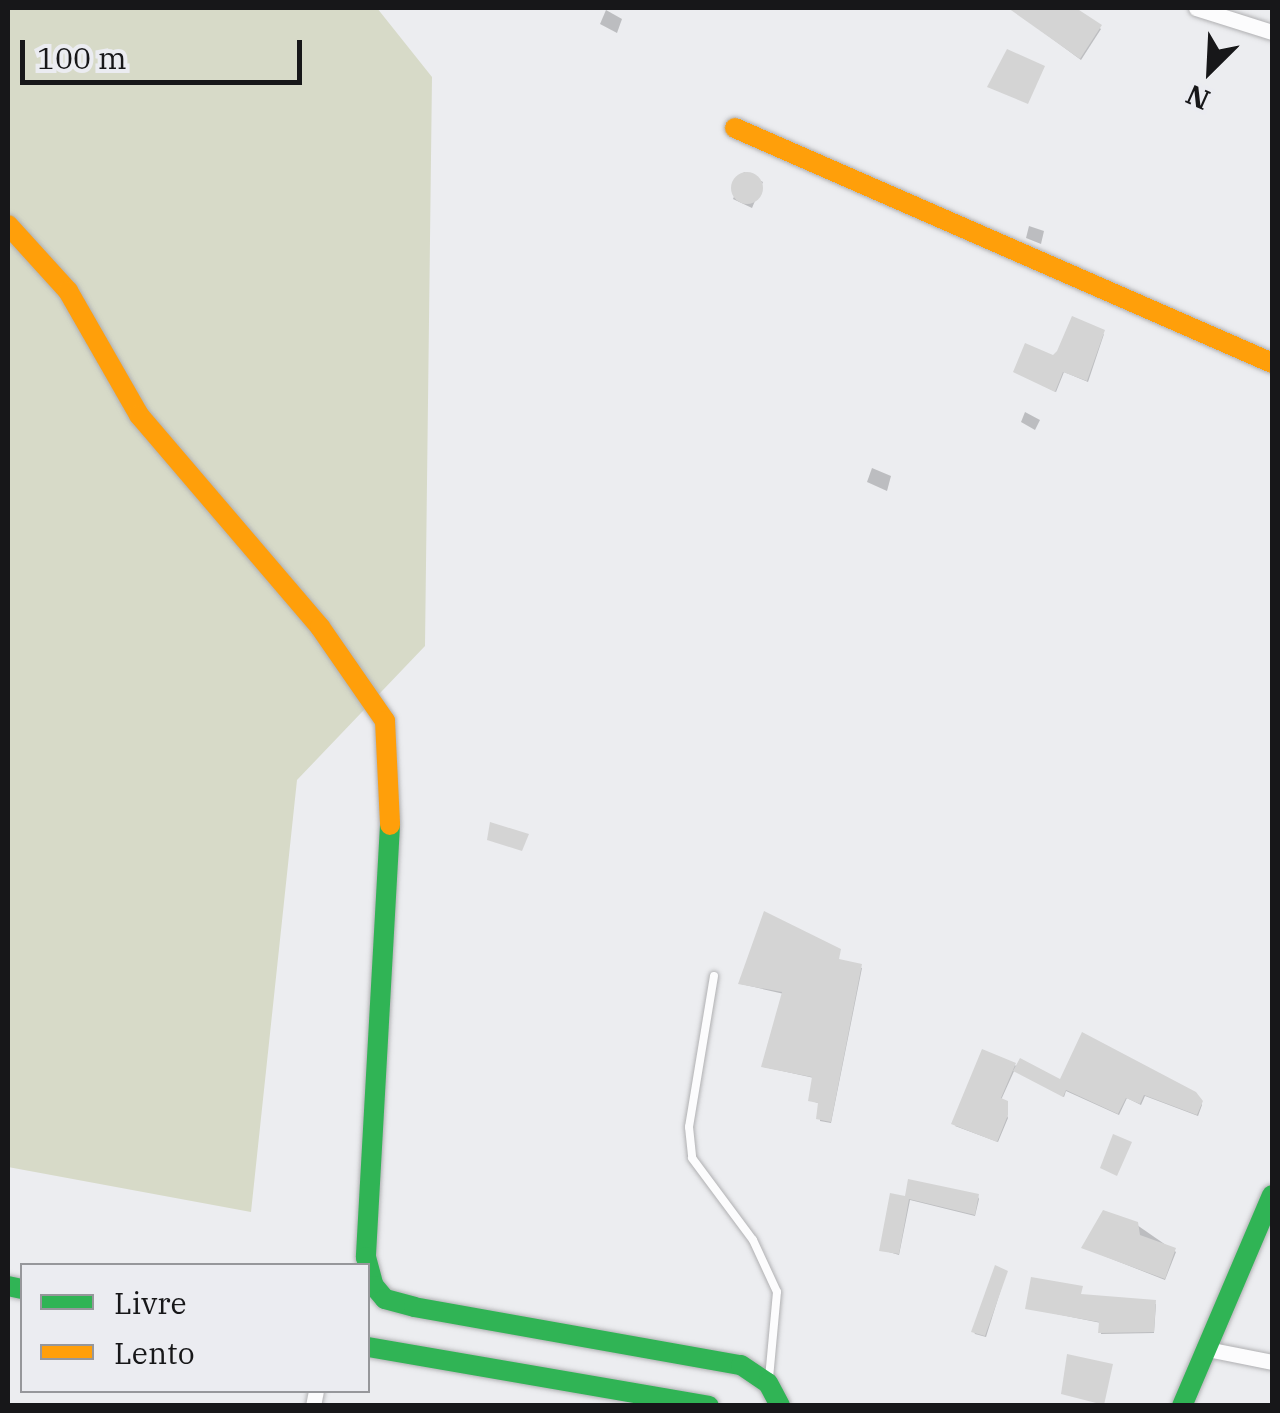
<!DOCTYPE html>
<style>
body{margin:0}
#map{position:relative;width:1280px;height:1413px;overflow:hidden;background:#ecedf0;font-family:"IBM Plex Serif",serif}
div>[style]{position:absolute}
.green>*{inset:0;background:#d7dac8}
.shadow>*{inset:0;background:#0003}
.building>*{inset:0;background:#d4d4d4}
.round{border-radius:50%}
.roads{filter:drop-shadow(0 0 2px #b0b0b2) drop-shadow(0 0 2px #b0b0b2)}
.lane>*{height:8px;margin:-4px;padding:0 4px;transform-origin:4px;border-radius:4px;background:#fcfcfd}
.street>*{height:15px;margin:-7.5px;padding:0 7.5px;transform-origin:7.5px;border-radius:7.5px;background:#fcfcfd}
.fast>*{height:20px;margin:-10px;padding:0 10px;transform-origin:10px;border-radius:10px;background:#30b455}
.slow>*{height:20px;margin:-10px;padding:0 10px;transform-origin:10px;border-radius:10px;background:#ff9f0a}
span{translate:-50% -50%;white-space:nowrap;text-align:center;line-height:1.15;-webkit-text-stroke:8px #ebecf1;paint-order:stroke}
.frame{position:absolute;inset:0;border:10px solid #171719;pointer-events:none}
.legend{position:absolute;left:20px;top:1263px;width:350px;height:130px;box-sizing:border-box;background:#ebecf1;border:2px solid #96979b;margin:0;padding:12px 18px;list-style:none;font-size:30px;color:#171719}
.legend li{display:flex;align-items:center;gap:20px;height:50px}
.legend b{width:50px;border:2px solid #96979b}
.north{position:absolute;left:1160px;top:20px;width:100px;height:100px;-webkit-text-stroke:8px #ebecf1;paint-order:stroke;rotate:204deg;font-size:28px;font-weight:700;line-height:40px;text-align:center;color:#171719}
.north::after{content:'';display:block;margin:auto;width:35px;height:45px;background:#171719;clip-path:polygon(50% 0,100% 100%,50% 72%,0 100%)}
.scale{position:absolute;left:20px;top:40px;width:282px;height:45px;box-sizing:border-box;border:5px solid #171719;border-top:0;padding-left:12px;font-size:30px;line-height:35px;white-space:nowrap;color:#171719;-webkit-text-stroke:8px #ebecf1;paint-order:stroke}
</style>
<div id="map">
<div class="green">
<i style="clip-path:polygon(8px 8px,377px 8px,432px 77px,425px 646px,297px 780px,251px 1212px,8px 1167px)"></i>
</div>
<div class="shadow">
<i style="clip-path:polygon(1029px 8px,1071px 8px,1101px 29px,1081px 60px,1024px 18px)"></i>
<i style="clip-path:polygon(606px 10px,622px 19px,617px 33px,600px 24px)"></i>
<i style="clip-path:polygon(744px 172px,763px 182px,752px 208px,733px 199px)"></i>
<i style="clip-path:polygon(1029px 226px,1044px 231px,1041px 244px,1026px 238px)"></i>
<i style="clip-path:polygon(1104px 334px,1088px 382px,1064px 372px,1056px 392px,1016px 372px)"></i>
<i style="clip-path:polygon(1025px 412px,1040px 420px,1035px 430px,1021px 422px)"></i>
<i style="clip-path:polygon(872px 468px,891px 476px,887px 491px,867px 482px)"></i>
<i style="clip-path:polygon(839px 951px,839px 962px,862px 968px,831px 1123px,820px 1121px,820px 1104px,810px 1100px,814px 1078px,764px 1067px,784px 994px,741px 984px)"></i>
<i style="clip-path:polygon(1014px 1065px,1061px 1082px,1201px 1103px,1202px 1105px,1198px 1116px,1145px 1096px,1141px 1105px,1127px 1098px,1119px 1115px,1066px 1091px,1064px 1097px,1015px 1069px,1001px 1100px,1008px 1118px,998px 1142px,955px 1126px)"></i>
<i style="clip-path:polygon(892px 1196px,978px 1197px,979px 1199px,975px 1216px,910px 1200px,899px 1255px,882px 1250px)"></i>
<i style="clip-path:polygon(1137px 1225px,1176px 1252px,1165px 1280px,1084px 1248px)"></i>
<i style="clip-path:polygon(1006px 1273px,986px 1337px,975px 1334px,974px 1332px)"></i>
<i style="clip-path:polygon(1081px 1288px,1081px 1296px,1156px 1304px,1154px 1333px,1101px 1334px,1101px 1323px,1027px 1308px)"></i>
</div>
<div class="building">
<i style="clip-path:polygon(1008px 8px,1076px 8px,1102px 25px,1080px 59px)"></i>
<i style="clip-path:polygon(1007px 49px,1045px 66px,1028px 104px,987px 87px)"></i>
<i class="round" style="left:731px;top:172px;width:32px;height:32px"></i>
<i style="clip-path:polygon(1072px 316px,1105px 330px,1087px 381px,1063px 372px,1055px 392px,1013px 372px,1025px 343px,1053px 355px,1057px 351px)"></i>
<i style="clip-path:polygon(490px 822px,529px 834px,522px 851px,487px 840px)"></i>
<i style="clip-path:polygon(764px 911px,841px 949px,839px 959px,862px 964px,831px 1122px,816px 1119px,818px 1103px,808px 1101px,812px 1077px,761px 1067px,782px 992px,738px 984px)"></i>
<i style="clip-path:polygon(1082px 1032px,1196px 1092px,1203px 1101px,1197px 1115px,1144px 1095px,1140px 1104px,1126px 1098px,1118px 1114px,1066px 1090px,1063px 1097px,1013px 1071px,1020px 1058px,1060px 1079px)"></i>
<i style="clip-path:polygon(982px 1049px,1016px 1063px,1001px 1098px,1008px 1101px,1008px 1115px,997px 1142px,951px 1124px)"></i>
<i style="clip-path:polygon(1113px 1134px,1132px 1142px,1117px 1176px,1100px 1168px)"></i>
<i style="clip-path:polygon(908px 1179px,979px 1194px,975px 1215px,909px 1199px,899px 1254px,879px 1251px,890px 1193px,905px 1196px)"></i>
<i style="clip-path:polygon(1103px 1210px,1138px 1222px,1140px 1235px,1176px 1248px,1165px 1279px,1081px 1248px)"></i>
<i style="clip-path:polygon(995px 1265px,1008px 1271px,985px 1336px,971px 1332px)"></i>
<i style="clip-path:polygon(1031px 1277px,1083px 1286px,1081px 1294px,1156px 1300px,1154px 1332px,1098px 1333px,1099px 1322px,1025px 1309px)"></i>
<i style="clip-path:polygon(1067px 1354px,1113px 1364px,1104px 1405px,1061px 1394px)"></i>
</div>
<div class="roads">
<div class="lane">
<i style="left:714px;top:976px;width:153px;rotate:99.4deg"></i>
<i style="left:689px;top:1127px;width:31px;rotate:84deg"></i>
<i style="left:692px;top:1158px;width:102px;rotate:53.4deg"></i>
<i style="left:753px;top:1240px;width:57px;rotate:65.2deg"></i>
<i style="left:777px;top:1292px;width:87px;rotate:95.3deg"></i>
</div>
<div class="street">
<i style="left:1196px;top:8px;width:80px;rotate:17.5deg"></i>
<i style="left:1207px;top:1349px;width:66px;rotate:11.3deg"></i>
<i style="left:313px;top:1406px;width:16px;rotate:-79deg"></i>
</div>
<div class="fast">
<i style="left:390px;top:825px;width:433px;rotate:93.2deg"></i>
<i style="left:366px;top:1257px;width:30px;rotate:75deg"></i>
<i style="left:374px;top:1286px;width:17px;rotate:50deg"></i>
<i style="left:385px;top:1299px;width:30px;rotate:15deg"></i>
<i style="left:414px;top:1307px;width:332px;rotate:10.1deg"></i>
<i style="left:741px;top:1365px;width:32px;rotate:34deg"></i>
<i style="left:768px;top:1383px;width:26px;rotate:62deg"></i>
<i style="left:8px;top:1286px;width:14px;rotate:12deg"></i>
<i style="left:368px;top:1347px;width:346px;rotate:9.8deg"></i>
<i style="left:1182px;top:1406px;width:229px;rotate:-66.9deg"></i>
</div>
<div class="slow">
<i style="left:735px;top:128px;width:586px;rotate:23.63deg"></i>
<i style="left:8px;top:225px;width:89px;rotate:47.7deg"></i>
<i style="left:68px;top:291px;width:143px;rotate:60.2deg"></i>
<i style="left:139px;top:415px;width:279px;rotate:49.5deg"></i>
<i style="left:320px;top:627px;width:114px;rotate:55.3deg"></i>
<i style="left:385px;top:721px;width:104px;rotate:87.2deg"></i>
</div>
</div>
<div class="frame"></div>
<ul class="legend">
<li><b style="height:12px;background:#30b455"></b>Livre</li>
<li><b style="height:12px;background:#ff9f0a"></b>Lento</li>
</ul>
<div class="north">N</div>
<div class="scale">100 m</div>
</div>
